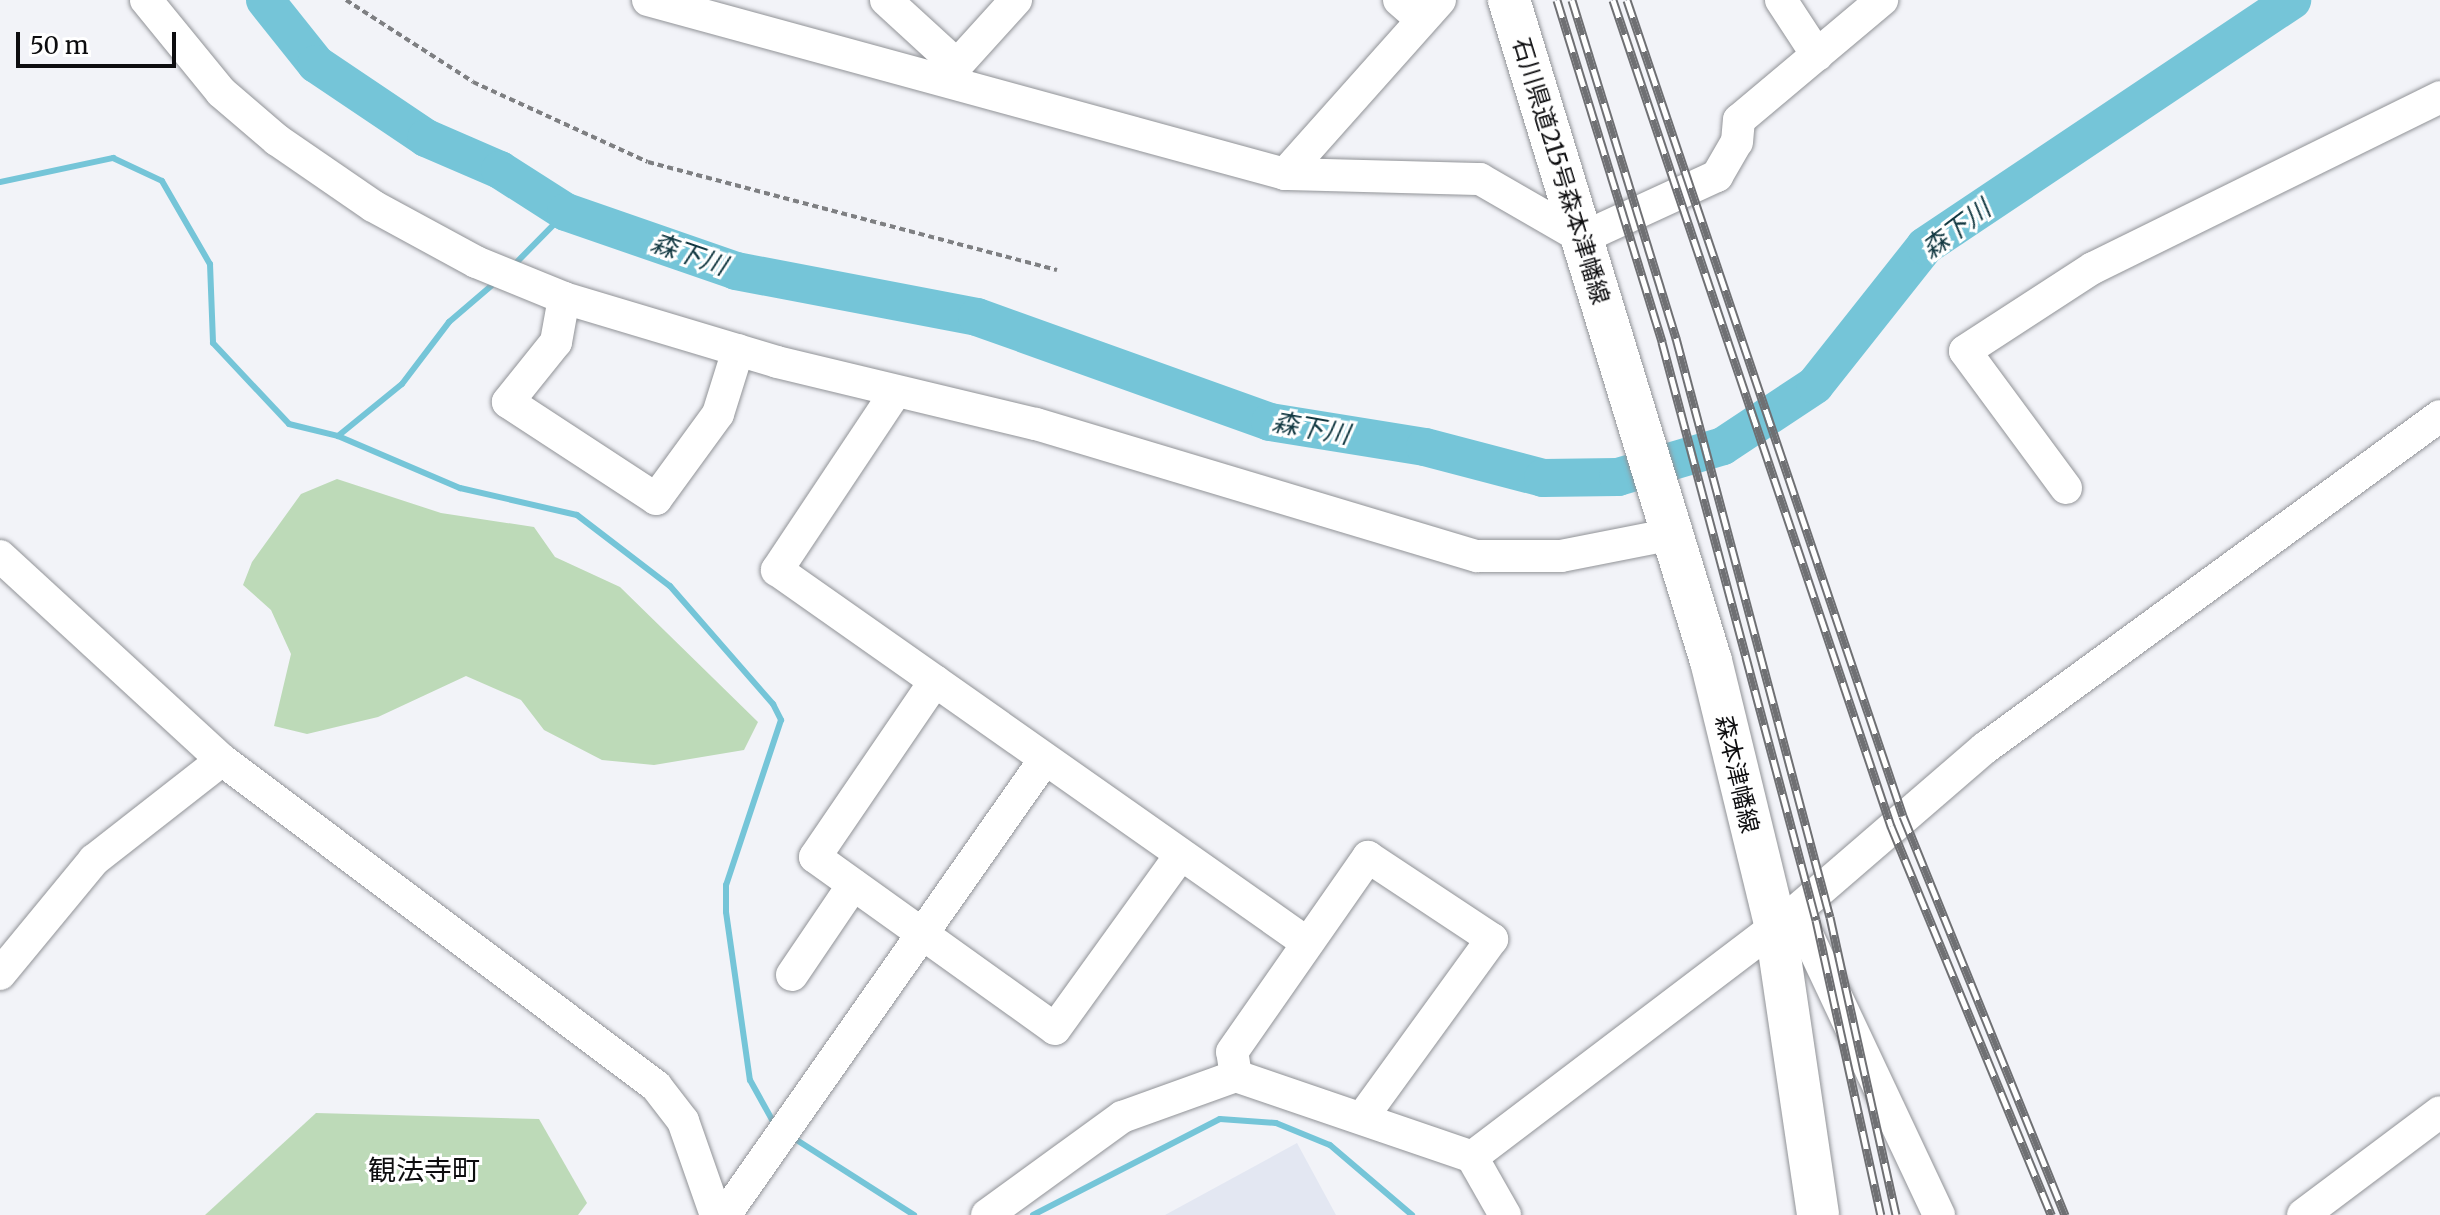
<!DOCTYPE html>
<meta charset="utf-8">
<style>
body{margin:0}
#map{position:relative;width:2440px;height:1215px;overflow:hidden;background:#f2f3f8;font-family:Merriweather,"Noto Sans JP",serif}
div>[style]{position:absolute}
.built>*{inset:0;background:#e3e7f2}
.green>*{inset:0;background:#bddab8}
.stream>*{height:6px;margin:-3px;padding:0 3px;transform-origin:3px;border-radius:3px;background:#75c5d8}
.river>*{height:38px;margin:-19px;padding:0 19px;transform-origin:19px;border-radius:19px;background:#75c5d8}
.path>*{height:4px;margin-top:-2px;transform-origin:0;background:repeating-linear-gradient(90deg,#7e7f82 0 6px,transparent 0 10px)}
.roads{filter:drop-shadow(0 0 2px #919397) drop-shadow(0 0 2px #919397)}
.minor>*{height:32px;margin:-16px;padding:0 16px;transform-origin:16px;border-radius:16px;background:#fff}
.major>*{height:42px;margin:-21px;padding:0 21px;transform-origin:21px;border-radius:21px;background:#fff}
.rail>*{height:9px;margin-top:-4.5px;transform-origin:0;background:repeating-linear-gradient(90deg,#fff 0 18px,#6f7073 0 36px);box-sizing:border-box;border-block:2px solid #6f7073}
span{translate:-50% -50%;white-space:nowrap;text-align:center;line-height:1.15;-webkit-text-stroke:6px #fff;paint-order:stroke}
.street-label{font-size:24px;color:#0d0d0f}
.water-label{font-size:26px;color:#133942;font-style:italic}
.quarter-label{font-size:28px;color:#0d0d0f}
.scale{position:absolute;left:16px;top:32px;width:160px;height:36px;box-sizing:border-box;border:4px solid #0d0d0f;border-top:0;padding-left:10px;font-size:24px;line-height:28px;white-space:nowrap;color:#0d0d0f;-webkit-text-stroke:6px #fff;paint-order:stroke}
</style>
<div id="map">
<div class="built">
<i style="clip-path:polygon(1297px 1143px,1336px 1215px,1165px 1215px)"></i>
</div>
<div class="green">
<i style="clip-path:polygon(337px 479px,441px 513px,534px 527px,555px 557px,620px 587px,758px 722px,744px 750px,654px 765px,602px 760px,544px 730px,521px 700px,466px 676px,378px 717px,307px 734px,274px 726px,291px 654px,271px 610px,243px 585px,252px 562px,301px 494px)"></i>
<i style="clip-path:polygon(316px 1113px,539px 1119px,587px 1203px,578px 1215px,205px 1215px)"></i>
</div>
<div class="stream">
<i style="left:0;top:182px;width:116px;rotate:-12deg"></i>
<i style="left:113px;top:158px;width:54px;rotate:25.1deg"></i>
<i style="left:162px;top:181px;width:96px;rotate:60deg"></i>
<i style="left:210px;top:264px;width:79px;rotate:87.8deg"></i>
<i style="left:213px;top:343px;width:111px;rotate:46.8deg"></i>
<i style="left:289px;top:424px;width:50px;rotate:13.8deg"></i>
<i style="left:338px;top:436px;width:133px;rotate:23.1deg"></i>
<i style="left:460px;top:488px;width:120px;rotate:13deg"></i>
<i style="left:577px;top:515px;width:117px;rotate:37.4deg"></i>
<i style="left:670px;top:586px;width:157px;rotate:48.9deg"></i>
<i style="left:773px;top:704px;width:18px;rotate:63deg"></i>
<i style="left:781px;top:720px;width:174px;rotate:108.4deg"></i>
<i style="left:726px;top:885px;width:27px;rotate:90deg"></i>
<i style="left:726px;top:912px;width:170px;rotate:81.9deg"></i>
<i style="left:750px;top:1080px;width:54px;rotate:61deg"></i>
<i style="left:512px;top:267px;width:77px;rotate:-45.5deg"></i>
<i style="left:338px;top:436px;width:82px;rotate:-39.1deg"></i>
<i style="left:402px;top:384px;width:78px;rotate:-52.8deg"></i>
<i style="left:449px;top:322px;width:65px;rotate:-40.6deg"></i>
<i style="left:792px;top:1137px;width:145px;rotate:32.6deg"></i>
<i style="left:1033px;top:1215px;width:210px;rotate:-27.2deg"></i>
<i style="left:1220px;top:1119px;width:56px;rotate:4.1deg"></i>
<i style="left:1276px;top:1123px;width:58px;rotate:22.2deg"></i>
<i style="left:1330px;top:1145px;width:108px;rotate:40.5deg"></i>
</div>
<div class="river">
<i style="left:265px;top:0;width:82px;rotate:51.4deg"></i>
<i style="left:316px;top:64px;width:133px;rotate:33.9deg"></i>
<i style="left:426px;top:138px;width:81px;rotate:23.4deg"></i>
<i style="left:500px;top:170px;width:78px;rotate:32.5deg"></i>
<i style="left:566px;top:212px;width:180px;rotate:19.1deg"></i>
<i style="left:736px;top:271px;width:245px;rotate:10.8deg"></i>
<i style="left:977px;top:317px;width:311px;rotate:19.7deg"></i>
<i style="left:1270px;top:422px;width:157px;rotate:9.2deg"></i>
<i style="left:1425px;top:447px;width:122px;rotate:14.7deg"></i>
<i style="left:1543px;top:478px;width:75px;rotate:-0.8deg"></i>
<i style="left:1618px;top:477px;width:109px;rotate:-16.4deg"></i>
<i style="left:1723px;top:446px;width:110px;rotate:-33.5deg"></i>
<i style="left:1815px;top:385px;width:177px;rotate:-51.6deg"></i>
<i style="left:1925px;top:246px;width:442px;rotate:-33.8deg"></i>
</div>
<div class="path">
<i style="left:346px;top:0;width:151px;rotate:32.8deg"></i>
<i style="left:473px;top:82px;width:192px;rotate:24.6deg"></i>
<i style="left:648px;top:162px;width:423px;rotate:14.8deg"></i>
</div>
<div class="roads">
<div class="minor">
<i style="left:146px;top:0;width:119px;rotate:50.8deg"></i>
<i style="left:221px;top:92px;width:74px;rotate:40.6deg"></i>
<i style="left:277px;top:140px;width:116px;rotate:34.5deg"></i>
<i style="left:373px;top:206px;width:117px;rotate:28.5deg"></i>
<i style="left:476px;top:262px;width:95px;rotate:22.2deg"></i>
<i style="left:564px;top:298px;width:222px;rotate:16.7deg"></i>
<i style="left:777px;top:362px;width:266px;rotate:13.5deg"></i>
<i style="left:1036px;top:424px;width:460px;rotate:16.7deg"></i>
<i style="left:1477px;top:556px;width:84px"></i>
<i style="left:1561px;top:556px;width:114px;rotate:-11.1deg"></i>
<i style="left:648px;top:0;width:660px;rotate:15.28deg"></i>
<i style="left:1285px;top:174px;width:195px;rotate:1.5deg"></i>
<i style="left:1480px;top:179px;width:118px;rotate:30deg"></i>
<i style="left:1582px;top:238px;width:149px;rotate:-24.7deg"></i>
<i style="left:1717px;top:176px;width:39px;rotate:-60deg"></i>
<i style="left:1737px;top:142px;width:22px;rotate:-85deg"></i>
<i style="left:1739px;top:120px;width:187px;rotate:-40deg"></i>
<i style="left:886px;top:0;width:96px;rotate:42.5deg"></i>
<i style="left:1399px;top:0;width:30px;rotate:41deg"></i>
<i style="left:1781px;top:0;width:66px;rotate:56.8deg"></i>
<i style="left:952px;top:82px;width:18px;rotate:-74deg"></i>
<i style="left:957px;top:65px;width:88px;rotate:-47.8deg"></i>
<i style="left:1285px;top:174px;width:233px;rotate:-48.3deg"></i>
<i style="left:564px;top:298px;width:45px;rotate:100.3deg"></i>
<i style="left:556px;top:342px;width:77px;rotate:128.7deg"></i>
<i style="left:508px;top:402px;width:177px;rotate:33.2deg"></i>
<i style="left:656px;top:499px;width:105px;rotate:-53.9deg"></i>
<i style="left:718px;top:414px;width:67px;rotate:-72.6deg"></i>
<i style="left:895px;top:393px;width:213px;rotate:123.7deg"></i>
<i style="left:777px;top:570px;width:647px;rotate:35.12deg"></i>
<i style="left:2066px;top:488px;width:170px;rotate:-126.4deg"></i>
<i style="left:1965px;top:351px;width:153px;rotate:-33deg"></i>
<i style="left:2093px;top:268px;width:387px;rotate:-26.2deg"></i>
<i style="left:0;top:556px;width:301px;rotate:42.6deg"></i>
<i style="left:222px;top:760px;width:543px;rotate:36.91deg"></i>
<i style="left:656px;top:1086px;width:44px;rotate:52.4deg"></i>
<i style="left:683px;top:1121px;width:100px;rotate:70.7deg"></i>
<i style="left:935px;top:681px;width:213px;rotate:124.3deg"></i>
<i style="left:815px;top:857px;width:295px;rotate:35.6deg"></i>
<i style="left:1055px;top:1029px;width:212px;rotate:-54.2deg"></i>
<i style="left:1796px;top:911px;width:336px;rotate:64.8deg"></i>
<i style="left:0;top:974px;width:148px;rotate:-50.5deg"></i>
<i style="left:94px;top:860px;width:162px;rotate:-38deg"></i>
<i style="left:792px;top:975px;width:109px;rotate:-55.9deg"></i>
<i style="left:1236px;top:1076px;width:24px;rotate:-99deg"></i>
<i style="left:1232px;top:1052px;width:238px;rotate:-55.1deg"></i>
<i style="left:1368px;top:857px;width:149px;rotate:33.5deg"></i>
<i style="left:1492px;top:939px;width:221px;rotate:126deg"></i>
<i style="left:1472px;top:1157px;width:407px;rotate:-37.2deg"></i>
<i style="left:1796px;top:911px;width:250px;rotate:-40.8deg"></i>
<i style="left:1985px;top:748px;width:563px;rotate:-36.12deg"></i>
<i style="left:1472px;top:1157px;width:67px;rotate:60.4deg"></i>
<i style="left:725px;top:1215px;width:557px;rotate:-54.94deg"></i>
<i style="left:987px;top:1215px;width:167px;rotate:-36deg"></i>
<i style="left:1122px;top:1117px;width:121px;rotate:-19.8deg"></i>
<i style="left:1236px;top:1076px;width:250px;rotate:18.9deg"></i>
<i style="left:2303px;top:1215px;width:171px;rotate:-36.9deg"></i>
</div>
<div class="major">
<i style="left:1509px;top:0;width:691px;rotate:73.01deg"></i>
<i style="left:1711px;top:661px;width:270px;rotate:76.3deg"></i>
<i style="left:1775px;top:923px;width:295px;rotate:81.6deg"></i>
</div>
</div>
<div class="rail">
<i style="left:1557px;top:0;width:358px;rotate:72.9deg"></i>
<i style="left:1662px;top:342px;width:598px;rotate:75.08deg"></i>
<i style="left:1816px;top:920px;width:302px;rotate:77.6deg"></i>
<i style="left:1572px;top:0;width:354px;rotate:72.9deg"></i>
<i style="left:1676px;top:338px;width:599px;rotate:75.11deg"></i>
<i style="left:1830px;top:917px;width:305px;rotate:77.5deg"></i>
<i style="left:1613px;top:0;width:872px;rotate:71.4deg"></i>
<i style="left:1891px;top:826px;width:421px;rotate:67.6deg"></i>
<i style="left:1627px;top:0;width:861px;rotate:71.31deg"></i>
<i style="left:1903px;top:816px;width:431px;rotate:67.9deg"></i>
</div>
<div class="street-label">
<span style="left:1561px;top:171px;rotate:73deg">石川県道215号森本津幡線</span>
<span style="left:1737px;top:774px;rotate:77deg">森本津幡線</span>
</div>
<div class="water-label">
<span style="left:1956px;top:229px;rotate:-37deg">森下川</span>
<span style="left:689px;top:254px;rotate:19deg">森下川</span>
<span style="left:1311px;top:428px;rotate:10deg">森下川</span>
</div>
<div class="quarter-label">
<span style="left:424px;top:1170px">観法寺町</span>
</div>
<div class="scale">50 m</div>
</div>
